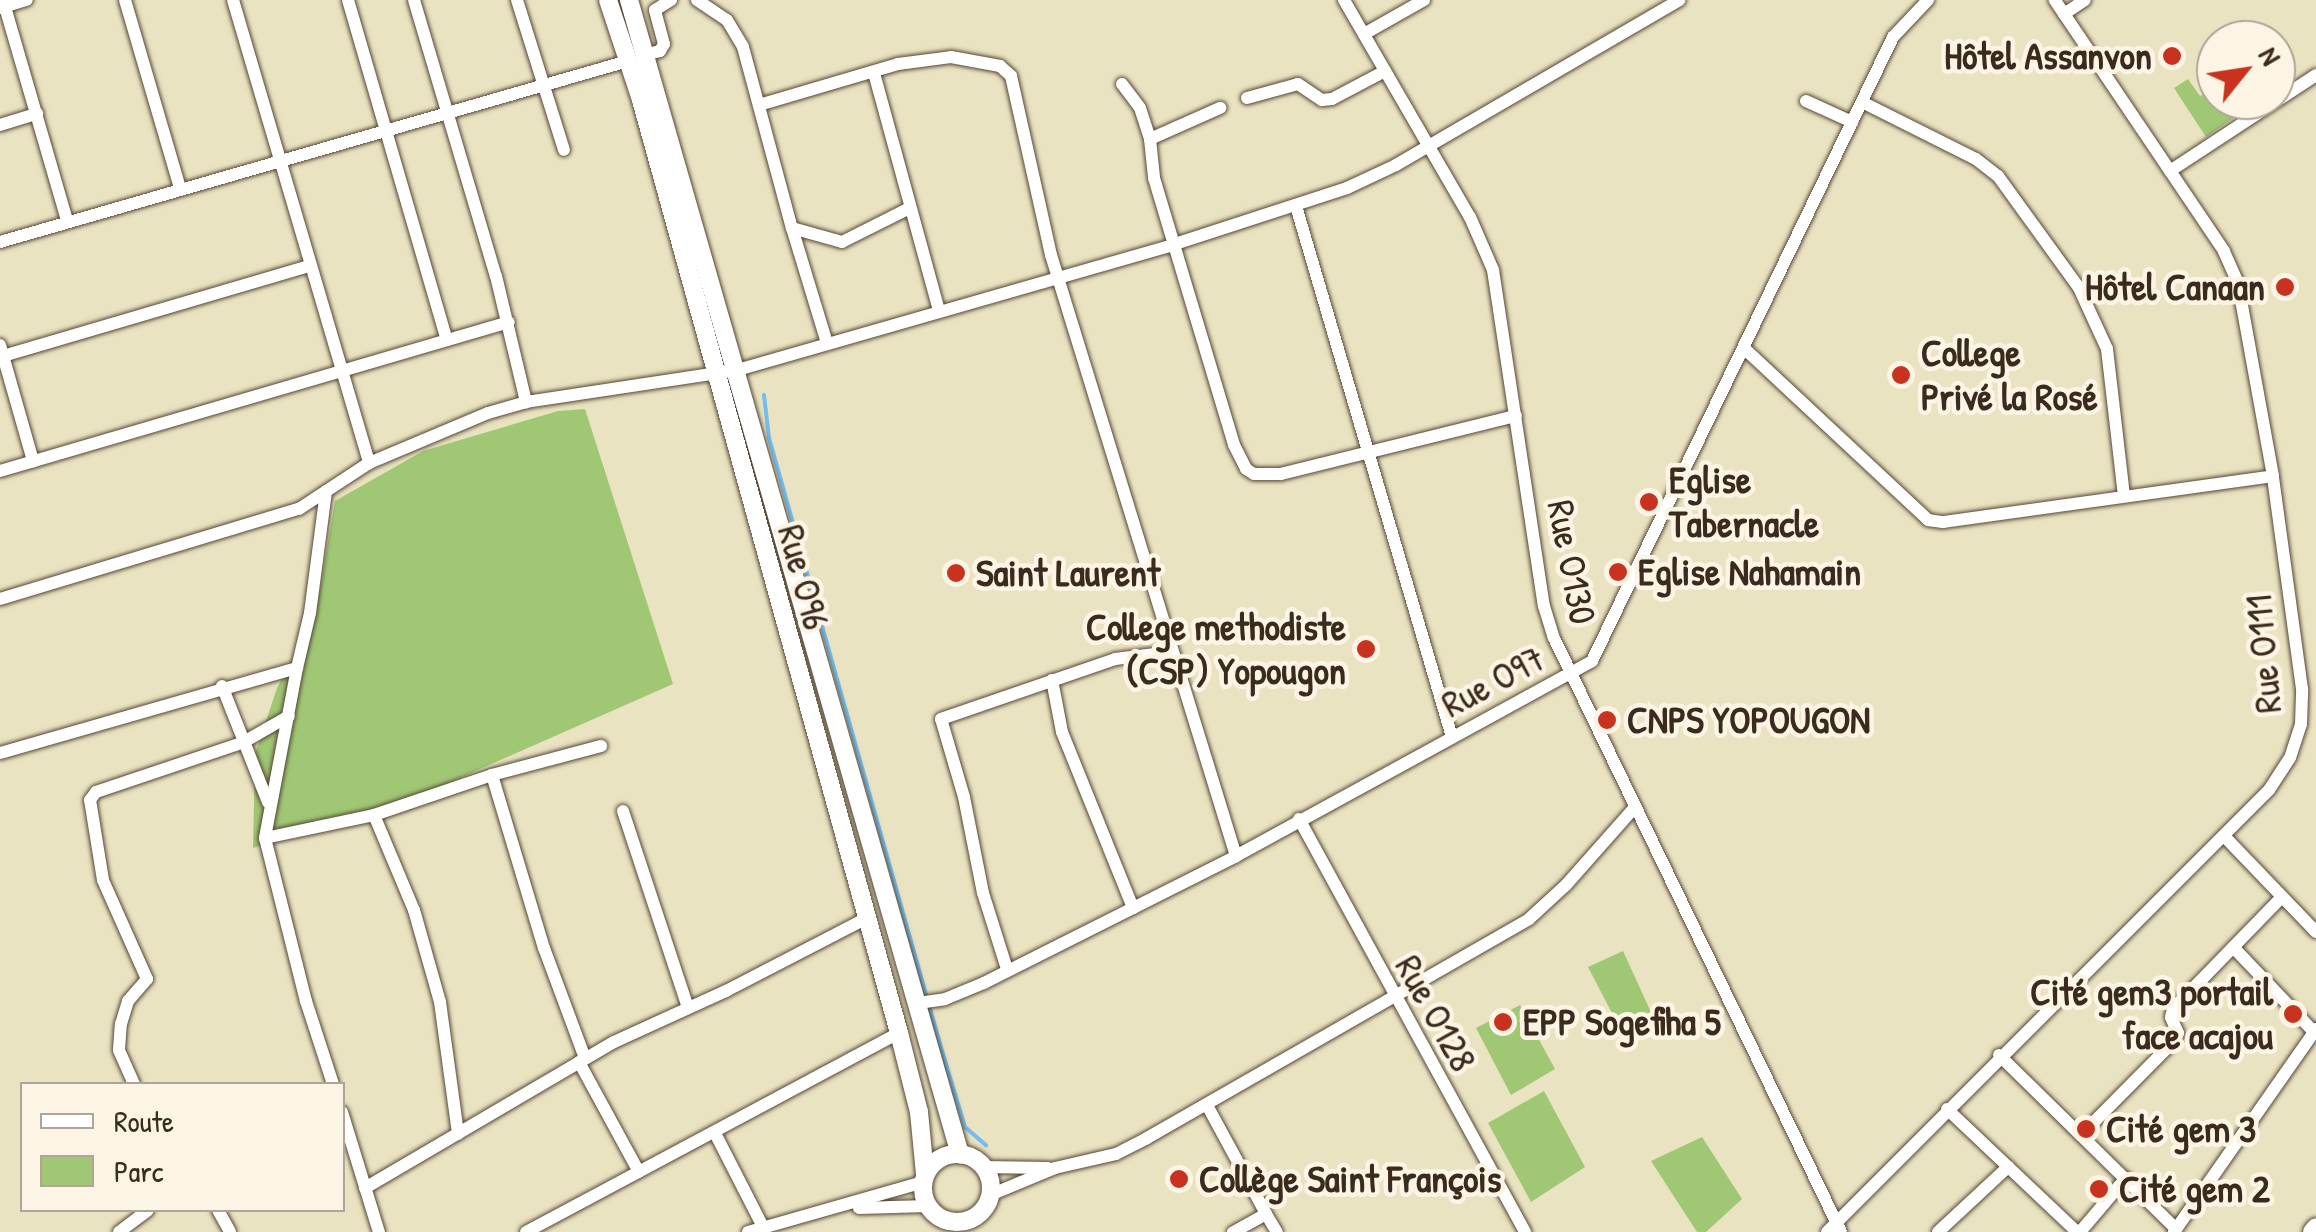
<!DOCTYPE html>
<meta charset="utf-8">
<style>
body{margin:0}
#map{position:relative;width:2316px;height:1232px;overflow:hidden;background:#eae3c1;font-family:"Patrick Hand",sans-serif}
div>[style]{position:absolute}
.green>*{inset:0;background:#a0c874}
.stream>*{height:4px;margin:-2px;padding:0 2px;transform-origin:2px;border-radius:2px;background:#75bded}
.roads{filter:drop-shadow(0 0 2px #554636) drop-shadow(0 0 2px #554636)}
.minor>*{height:12px;margin:-6px;padding:0 6px;transform-origin:6px;border-radius:6px;background:#fff}
.major>*{height:18px;margin:-9px;padding:0 9px;transform-origin:9px;border-radius:9px;background:#fff}
.major>.ring{margin:-9px;padding:0;box-sizing:content-box;background:none;border:18px solid #fff;border-radius:50%}
.dots>*{width:28px;height:28px;translate:-50% -50%;box-sizing:border-box;border:5px solid #fcf5e5;border-radius:50%}
span{translate:-50% -50%;white-space:nowrap;text-align:center;line-height:1.15;-webkit-text-stroke:9px #fcf5e5;paint-order:stroke}
.poi-label{font-size:38px;color:#3b2a1e;font-weight:700}
.right{translate:-100% -50%;text-align:right}
.left{translate:0 -50%;text-align:left}
.street-label{font-size:38px;color:#3b2a1e}
.legend{position:absolute;left:20px;top:1082px;width:325px;height:130px;box-sizing:border-box;background:#fcf5e5;border:2px solid #afa495;margin:0;padding:12px 18px;list-style:none;font-size:30px;color:#3b2a1e}
.legend li{display:flex;align-items:center;gap:20px;height:50px}
.legend b{width:50px;border:2px solid #afa495}
.north{position:absolute;left:2196px;top:20px;width:100px;height:100px;box-sizing:border-box;background:#fcf5e5;border:2px solid #afa495;border-radius:50%;rotate:60deg;font-size:28px;font-weight:700;line-height:40px;text-align:center;color:#3b2a1e}
.north::after{content:'';display:block;margin:auto;width:35px;height:45px;background:#c8321e;clip-path:polygon(50% 0,100% 100%,50% 72%,0 100%)}
</style>
<div id="map">
<div class="green">
<i style="clip-path:polygon(2188px 79px,2200px 96px,2216px 86px,2216px 100px,2257px 101px,2206px 137px,2174px 88px)"></i>
<i style="clip-path:polygon(585px 409px,673px 684px,437px 788px,253px 848px,255px 754px,277px 688px,316px 613px,335px 501px,423px 451px,558px 411px)"></i>
<i style="clip-path:polygon(1623px 951px,1656px 1023px,1626px 1040px,1588px 967px)"></i>
<i style="clip-path:polygon(1520px 1005px,1555px 1069px,1511px 1095px,1476px 1028px)"></i>
<i style="clip-path:polygon(1544px 1091px,1585px 1167px,1531px 1202px,1488px 1123px)"></i>
<i style="clip-path:polygon(1702px 1137px,1742px 1199px,1706px 1232px,1697px 1232px,1651px 1161px)"></i>
</div>
<div class="stream">
<i style="left:764px;top:395px;width:43px;rotate:83.4deg"></i>
<i style="left:769px;top:438px;width:630px;rotate:74.24deg"></i>
<i style="left:940px;top:1044px;width:87px;rotate:73.2deg"></i>
<i style="left:965px;top:1127px;width:28px;rotate:41deg"></i>
</div>
<div class="roads">
<div class="minor">
<i style="left:3px;top:0;width:230px;rotate:73.8deg"></i>
<i style="left:125px;top:0;width:196px;rotate:73.7deg"></i>
<i style="left:233px;top:0;width:483px;rotate:73.6deg"></i>
<i style="left:348px;top:0;width:354px;rotate:73.8deg"></i>
<i style="left:414px;top:0;width:288px;rotate:73.5deg"></i>
<i style="left:496px;top:276px;width:130px;rotate:76.6deg"></i>
<i style="left:517px;top:0;width:157px;rotate:72.6deg"></i>
<i style="left:697px;top:0;width:36px;rotate:34deg"></i>
<i style="left:727px;top:20px;width:31px;rotate:59deg"></i>
<i style="left:743px;top:47px;width:188px;rotate:74.9deg"></i>
<i style="left:792px;top:228px;width:52px;rotate:15.6deg"></i>
<i style="left:842px;top:242px;width:76px;rotate:-26.6deg"></i>
<i style="left:1344px;top:0;width:251px;rotate:59.9deg"></i>
<i style="left:1470px;top:217px;width:58px;rotate:66.5deg"></i>
<i style="left:1493px;top:270px;width:340px;rotate:81.4deg"></i>
<i style="left:1544px;top:606px;width:34px;rotate:73deg"></i>
<i style="left:1554px;top:638px;width:660px;rotate:64.21deg"></i>
<i style="left:0;top:8px;width:28px;rotate:-17deg"></i>
<i style="left:2064px;top:14px;width:25px;rotate:-34deg"></i>
<i style="left:1364px;top:34px;width:69px;rotate:-29.5deg"></i>
<i style="left:644px;top:55px;width:16px;rotate:-14deg"></i>
<i style="left:660px;top:51px;width:8px;rotate:-60deg"></i>
<i style="left:664px;top:44px;width:35px;rotate:-105deg"></i>
<i style="left:655px;top:10px;width:19px;rotate:-32deg"></i>
<i style="left:874px;top:73px;width:246px;rotate:74.7deg"></i>
<i style="left:1122px;top:84px;width:30px;rotate:53deg"></i>
<i style="left:1140px;top:108px;width:33px;rotate:72deg"></i>
<i style="left:1150px;top:139px;width:39px;rotate:84deg"></i>
<i style="left:1154px;top:178px;width:279px;rotate:73.3deg"></i>
<i style="left:1234px;top:445px;width:27px;rotate:63deg"></i>
<i style="left:1246px;top:469px;width:9px;rotate:32deg"></i>
<i style="left:1254px;top:474px;width:27px"></i>
<i style="left:1281px;top:474px;width:242px;rotate:-13.9deg"></i>
<i style="left:1247px;top:98px;width:53px;rotate:-15.4deg"></i>
<i style="left:1298px;top:84px;width:29px;rotate:34deg"></i>
<i style="left:1322px;top:100px;width:10px;rotate:-6deg"></i>
<i style="left:1332px;top:99px;width:60px;rotate:-27.8deg"></i>
<i style="left:1806px;top:101px;width:51px;rotate:24.5deg"></i>
<i style="left:1862px;top:102px;width:127px;rotate:26.6deg"></i>
<i style="left:1976px;top:159px;width:28px;rotate:38deg"></i>
<i style="left:1998px;top:176px;width:138px;rotate:54.1deg"></i>
<i style="left:2079px;top:288px;width:67px;rotate:65.3deg"></i>
<i style="left:2107px;top:349px;width:147px;rotate:83.4deg"></i>
<i style="left:759px;top:105px;width:145px;rotate:-16.4deg"></i>
<i style="left:898px;top:64px;width:53px;rotate:-7.5deg"></i>
<i style="left:951px;top:57px;width:50px;rotate:10.4deg"></i>
<i style="left:1000px;top:66px;width:15px;rotate:42deg"></i>
<i style="left:1011px;top:76px;width:183px;rotate:77.4deg"></i>
<i style="left:1051px;top:255px;width:629px;rotate:72.89deg"></i>
<i style="left:0;top:125px;width:39px;rotate:-17deg"></i>
<i style="left:1150px;top:139px;width:77px;rotate:-23.9deg"></i>
<i style="left:2170px;top:171px;width:175px;rotate:-33.3deg"></i>
<i style="left:1296px;top:206px;width:553px;rotate:73.63deg"></i>
<i style="left:792px;top:228px;width:120px;rotate:73.1deg"></i>
<i style="left:0;top:242px;width:654px;rotate:-16.08deg"></i>
<i style="left:0;top:345px;width:121px;rotate:74.1deg"></i>
<i style="left:1746px;top:350px;width:249px;rotate:43deg"></i>
<i style="left:1928px;top:520px;width:15px;rotate:8deg"></i>
<i style="left:1943px;top:522px;width:333px;rotate:-7.9deg"></i>
<i style="left:3px;top:356px;width:319px;rotate:-16.4deg"></i>
<i style="left:0;top:471px;width:530px;rotate:-16.32deg"></i>
<i style="left:0;top:599px;width:312px;rotate:-16.8deg"></i>
<i style="left:299px;top:509px;width:84px;rotate:-33.3deg"></i>
<i style="left:369px;top:463px;width:129px;rotate:-22.8deg"></i>
<i style="left:488px;top:413px;width:40px;rotate:-16deg"></i>
<i style="left:526px;top:402px;width:213px;rotate:-8.6deg"></i>
<i style="left:737px;top:370px;width:456px;rotate:-16deg"></i>
<i style="left:1175px;top:244px;width:181px;rotate:-18deg"></i>
<i style="left:1347px;top:188px;width:54px;rotate:-25.1deg"></i>
<i style="left:1396px;top:165px;width:328px;rotate:-30.2deg"></i>
<i style="left:297px;top:668px;width:173px;rotate:100.7deg"></i>
<i style="left:265px;top:838px;width:168px;rotate:75.9deg"></i>
<i style="left:306px;top:1001px;width:87px;rotate:72deg"></i>
<i style="left:1052px;top:680px;width:53px;rotate:79.1deg"></i>
<i style="left:1062px;top:732px;width:190px;rotate:68deg"></i>
<i style="left:222px;top:686px;width:125px;rotate:68.4deg"></i>
<i style="left:0;top:753px;width:309px;rotate:-16deg"></i>
<i style="left:297px;top:668px;width:57px;rotate:-76.7deg"></i>
<i style="left:310px;top:613px;width:123px;rotate:-82.5deg"></i>
<i style="left:492px;top:775px;width:181px;rotate:73.3deg"></i>
<i style="left:544px;top:948px;width:117px;rotate:69.6deg"></i>
<i style="left:623px;top:811px;width:206px;rotate:71.7deg"></i>
<i style="left:374px;top:815px;width:103px;rotate:67.2deg"></i>
<i style="left:414px;top:910px;width:96px;rotate:74.2deg"></i>
<i style="left:440px;top:1002px;width:133px;rotate:82.2deg"></i>
<i style="left:1299px;top:819px;width:471px;rotate:61.3deg"></i>
<i style="left:2224px;top:836px;width:133px;rotate:46.2deg"></i>
<i style="left:265px;top:838px;width:111px;rotate:-11.9deg"></i>
<i style="left:374px;top:815px;width:125px;rotate:-18.7deg"></i>
<i style="left:492px;top:775px;width:113px;rotate:-14.9deg"></i>
<i style="left:2233px;top:947px;width:117px;rotate:46.4deg"></i>
<i style="left:1007px;top:969px;width:80px;rotate:-107.5deg"></i>
<i style="left:983px;top:893px;width:98px;rotate:-101.2deg"></i>
<i style="left:964px;top:797px;width:81px;rotate:-106.4deg"></i>
<i style="left:941px;top:719px;width:184px;rotate:-19deg"></i>
<i style="left:1115px;top:659px;width:57px;rotate:-7deg"></i>
<i style="left:918px;top:1003px;width:27px;rotate:-8deg"></i>
<i style="left:945px;top:999px;width:42px;rotate:-22.3deg"></i>
<i style="left:984px;top:983px;width:282px;rotate:-26.7deg"></i>
<i style="left:1236px;top:856px;width:406px;rotate:-28.7deg"></i>
<i style="left:1592px;top:661px;width:693px;rotate:-64.25deg"></i>
<i style="left:1893px;top:37px;width:51px;rotate:-46.6deg"></i>
<i style="left:1999px;top:1055px;width:248px;rotate:44.5deg"></i>
<i style="left:579px;top:1062px;width:125px;rotate:61.4deg"></i>
<i style="left:134px;top:1084px;width:37px;rotate:-114deg"></i>
<i style="left:119px;top:1050px;width:26px;rotate:-86deg"></i>
<i style="left:121px;top:1024px;width:24px;rotate:-73deg"></i>
<i style="left:128px;top:1001px;width:29px;rotate:-49deg"></i>
<i style="left:147px;top:979px;width:108px;rotate:-114deg"></i>
<i style="left:103px;top:880px;width:81px;rotate:-99.2deg"></i>
<i style="left:90px;top:800px;width:10px;rotate:-53deg"></i>
<i style="left:96px;top:792px;width:154px;rotate:-18.6deg"></i>
<i style="left:242px;top:743px;width:54px;rotate:-29.9deg"></i>
<i style="left:1208px;top:1107px;width:122px;rotate:61.5deg"></i>
<i style="left:1266px;top:1214px;width:38px;rotate:151deg"></i>
<i style="left:1947px;top:1109px;width:179px;rotate:43.4deg"></i>
<i style="left:342px;top:1112px;width:126px;rotate:72.9deg"></i>
<i style="left:715px;top:1133px;width:106px;rotate:62.9deg"></i>
<i style="left:2081px;top:1135px;width:132px;rotate:-45.3deg"></i>
<i style="left:2174px;top:1041px;width:9px;rotate:-63deg"></i>
<i style="left:2178px;top:1033px;width:17px;rotate:-114deg"></i>
<i style="left:2171px;top:1017px;width:8px;rotate:-76deg"></i>
<i style="left:2173px;top:1009px;width:156px;rotate:-45.8deg"></i>
<i style="left:983px;top:1167px;width:65px;rotate:0.9deg"></i>
<i style="left:365px;top:1188px;width:289px;rotate:-30.4deg"></i>
<i style="left:614px;top:1042px;width:123px;rotate:-24.5deg"></i>
<i style="left:726px;top:991px;width:159px;rotate:-27.4deg"></i>
<i style="left:990px;top:1195px;width:70px;rotate:-22.6deg"></i>
<i style="left:1055px;top:1168px;width:63px;rotate:-12.9deg"></i>
<i style="left:1116px;top:1154px;width:35px;rotate:-27deg"></i>
<i style="left:1147px;top:1138px;width:440px;rotate:-29.8deg"></i>
<i style="left:1529px;top:919px;width:50px;rotate:-42.6deg"></i>
<i style="left:1566px;top:885px;width:104px;rotate:-48.5deg"></i>
<i style="left:859px;top:1208px;width:69px;rotate:-1.7deg"></i>
<i style="left:218px;top:1210px;width:25px;rotate:61deg"></i>
<i style="left:1266px;top:1214px;width:21px;rotate:59deg"></i>
<i style="left:119px;top:1232px;width:36px;rotate:-37deg"></i>
<i style="left:526px;top:1232px;width:423px;rotate:-28.1deg"></i>
<i style="left:748px;top:1232px;width:182px;rotate:-15.9deg"></i>
<i style="left:1827px;top:1232px;width:625px;rotate:-45deg"></i>
<i style="left:2269px;top:790px;width:38px;rotate:-57deg"></i>
<i style="left:2290px;top:758px;width:36px;rotate:-72deg"></i>
<i style="left:2301px;top:724px;width:35px;rotate:-88deg"></i>
<i style="left:2302px;top:689px;width:215px;rotate:-97.8deg"></i>
<i style="left:2273px;top:476px;width:196px;rotate:-100.3deg"></i>
<i style="left:2238px;top:283px;width:35px;rotate:-114deg"></i>
<i style="left:2224px;top:251px;width:303px;rotate:-124deg"></i>
<i style="left:1938px;top:1232px;width:96px;rotate:-42.9deg"></i>
<i style="left:2080px;top:1232px;width:71px;rotate:-49.6deg"></i>
<i style="left:2174px;top:1232px;width:248px;rotate:-55deg"></i>
</div>
<div class="major">
<i style="left:608px;top:0;width:105px;rotate:71.7deg"></i>
<i style="left:641px;top:100px;width:968px;rotate:74.54deg"></i>
<i style="left:899px;top:1033px;width:81px;rotate:75.8deg"></i>
<i style="left:919px;top:1112px;width:62px;rotate:84.5deg"></i>
<i style="left:629px;top:0;width:1201px;rotate:74deg"></i>
<i class="ring" style="left:923px;top:1154px;width:50px;height:50px"></i>
<i style="left:2312px;top:1232px;width:6px;rotate:-51deg"></i>
</div>
</div>
<div class="dots">
<i style="left:2172px;top:56px;background:#c8321e"></i>
<i style="left:2285px;top:287px;background:#c8321e"></i>
<i style="left:1901px;top:375px;background:#c8321e"></i>
<i style="left:1649px;top:502px;background:#c8321e"></i>
<i style="left:1618px;top:572px;background:#c8321e"></i>
<i style="left:956px;top:573px;background:#c8321e"></i>
<i style="left:1366px;top:649px;background:#c8321e"></i>
<i style="left:1607px;top:720px;background:#c8321e"></i>
<i style="left:2293px;top:1014px;background:#c8321e"></i>
<i style="left:1503px;top:1022px;background:#c8321e"></i>
<i style="left:2086px;top:1129px;background:#c8321e"></i>
<i style="left:1179px;top:1179px;background:#c8321e"></i>
<i style="left:2099px;top:1189px;background:#c8321e"></i>
</div>
<div class="poi-label">
<span class="right" style="left:2152px;top:56px">Hôtel Assanvon</span>
<span class="right" style="left:2265px;top:287px">Hôtel Canaan</span>
<span class="left" style="left:1921px;top:375px">College<br>Privé la Rosé</span>
<span class="left" style="left:1669px;top:502px">Eglise<br>Tabernacle</span>
<span class="left" style="left:1638px;top:572px">Eglise Nahamain</span>
<span class="left" style="left:976px;top:573px">Saint Laurent</span>
<span class="right" style="left:1346px;top:649px">College methodiste<br>(CSP) Yopougon</span>
<span class="left" style="left:1627px;top:720px">CNPS YOPOUGON</span>
<span class="right" style="left:2273px;top:1014px">Cité gem3 portail<br>face acajou</span>
<span class="left" style="left:1523px;top:1022px">EPP Sogefiha 5</span>
<span class="left" style="left:2106px;top:1129px">Cité gem 3</span>
<span class="left" style="left:1199px;top:1179px">Collège Saint François</span>
<span class="left" style="left:2119px;top:1189px">Cité gem 2</span>
</div>
<div class="street-label">
<span style="left:1572px;top:562px;rotate:79deg">Rue O130</span>
<span style="left:804px;top:577px;rotate:75deg">Rue O96</span>
<span style="left:2263px;top:654px;rotate:-95deg">Rue O111</span>
<span style="left:1493px;top:681px;rotate:-28deg">Rue O97</span>
<span style="left:1436px;top:1013px;rotate:61deg">Rue O128</span>
</div>
<ul class="legend">
<li><b style="height:12px;background:#fff"></b>Route</li>
<li><b style="height:28px;background:#a0c874"></b>Parc</li>
</ul>
<div class="north">N</div>
</div>
